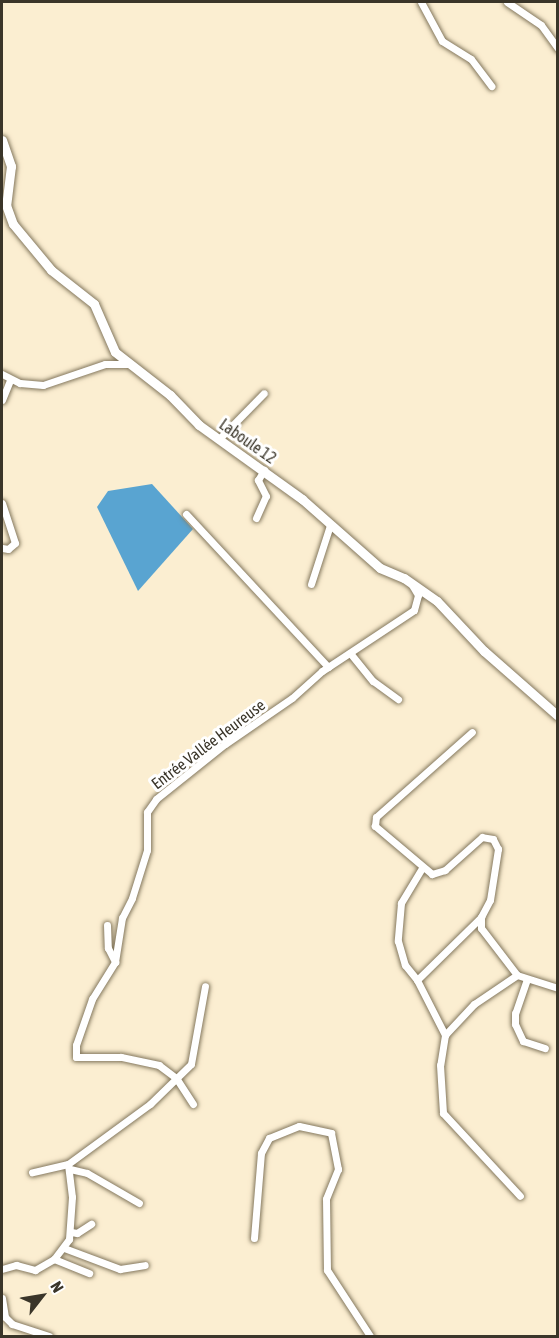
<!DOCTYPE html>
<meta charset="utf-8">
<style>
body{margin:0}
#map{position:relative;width:559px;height:1338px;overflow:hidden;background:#fbeed1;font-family:"Asap Condensed",sans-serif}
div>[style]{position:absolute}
.water>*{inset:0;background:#59a4d1}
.roads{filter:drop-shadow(0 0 2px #84785e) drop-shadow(0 0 2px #84785e)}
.minor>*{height:7px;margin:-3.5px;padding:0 3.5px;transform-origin:3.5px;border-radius:3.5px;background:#fff}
.tertiary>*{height:9px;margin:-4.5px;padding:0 4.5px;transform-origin:4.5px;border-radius:4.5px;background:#fff}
span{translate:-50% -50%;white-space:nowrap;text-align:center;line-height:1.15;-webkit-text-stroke:6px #fff;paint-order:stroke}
.street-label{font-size:16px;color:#3a3529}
.frame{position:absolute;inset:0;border:3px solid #3a3529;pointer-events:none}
.north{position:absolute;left:12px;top:1266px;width:60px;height:60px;-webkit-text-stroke:4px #fff;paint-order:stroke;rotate:59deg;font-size:16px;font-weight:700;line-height:24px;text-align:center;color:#3a3529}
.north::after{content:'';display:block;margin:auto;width:21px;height:27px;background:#3a3529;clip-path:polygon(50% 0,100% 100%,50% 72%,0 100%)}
</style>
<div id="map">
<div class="water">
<i style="clip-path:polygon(152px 484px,193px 529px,138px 591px,97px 507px,108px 491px)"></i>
</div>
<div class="roads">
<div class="minor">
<i style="left:421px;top:2px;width:44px;rotate:61.7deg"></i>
<i style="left:442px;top:41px;width:34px;rotate:32deg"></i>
<i style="left:471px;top:59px;width:34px;rotate:53deg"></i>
<i style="left:507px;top:2px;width:41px;rotate:34.1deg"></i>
<i style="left:541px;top:25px;width:29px;rotate:54deg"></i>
<i style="left:2px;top:374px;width:20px;rotate:27deg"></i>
<i style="left:20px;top:383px;width:23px;rotate:5deg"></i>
<i style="left:43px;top:385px;width:65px;rotate:-18.7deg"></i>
<i style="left:105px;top:364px;width:23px"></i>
<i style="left:2px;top:400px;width:22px;rotate:-68deg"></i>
<i style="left:219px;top:439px;width:64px;rotate:-45.6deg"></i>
<i style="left:2px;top:503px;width:42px;rotate:72deg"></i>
<i style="left:15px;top:543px;width:9px;rotate:139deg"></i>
<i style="left:8px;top:549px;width:6px;rotate:-171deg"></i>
<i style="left:186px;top:514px;width:209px;rotate:47.1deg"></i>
<i style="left:256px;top:518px;width:24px;rotate:-66deg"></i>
<i style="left:266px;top:496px;width:18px;rotate:-117deg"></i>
<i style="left:258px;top:480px;width:12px;rotate:-59deg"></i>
<i style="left:311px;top:584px;width:62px;rotate:-72.1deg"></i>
<i style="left:350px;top:653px;width:36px;rotate:51deg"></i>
<i style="left:373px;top:681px;width:31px;rotate:36deg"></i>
<i style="left:422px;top:868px;width:41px;rotate:121deg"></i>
<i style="left:401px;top:903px;width:38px;rotate:95deg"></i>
<i style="left:398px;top:941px;width:25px;rotate:74deg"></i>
<i style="left:405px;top:965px;width:19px;rotate:51deg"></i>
<i style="left:417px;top:980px;width:62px;rotate:63deg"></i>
<i style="left:481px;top:917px;width:11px;rotate:90deg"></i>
<i style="left:481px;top:928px;width:59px;rotate:52.5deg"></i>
<i style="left:517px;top:975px;width:43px;rotate:17.6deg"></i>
<i style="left:107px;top:925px;width:23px;rotate:88deg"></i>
<i style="left:108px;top:948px;width:16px;rotate:63deg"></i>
<i style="left:517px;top:975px;width:52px;rotate:146deg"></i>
<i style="left:474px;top:1004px;width:42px;rotate:133.1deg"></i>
<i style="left:445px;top:1035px;width:30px;rotate:99deg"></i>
<i style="left:440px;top:1065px;width:48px;rotate:86.4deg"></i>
<i style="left:443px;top:1113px;width:113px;rotate:47.1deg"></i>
<i style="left:527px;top:979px;width:36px;rotate:109deg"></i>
<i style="left:515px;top:1013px;width:11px;rotate:90deg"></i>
<i style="left:515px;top:1024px;width:19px;rotate:65deg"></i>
<i style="left:523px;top:1041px;width:23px;rotate:18deg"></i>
<i style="left:417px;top:980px;width:90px;rotate:-44.5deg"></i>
<i style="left:481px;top:917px;width:19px;rotate:-62deg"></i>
<i style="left:490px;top:900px;width:52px;rotate:-81.1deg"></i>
<i style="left:498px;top:849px;width:11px;rotate:-117deg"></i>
<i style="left:493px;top:839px;width:11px;rotate:-170deg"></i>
<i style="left:482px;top:837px;width:50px;rotate:138.3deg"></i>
<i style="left:445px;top:870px;width:14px;rotate:163deg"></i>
<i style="left:432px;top:874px;width:75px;rotate:-139.9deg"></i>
<i style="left:375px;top:826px;width:9px;rotate:-84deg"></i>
<i style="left:376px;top:817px;width:128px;rotate:-41.5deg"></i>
<i style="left:193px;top:1104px;width:31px;rotate:-123deg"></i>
<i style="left:176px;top:1078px;width:21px;rotate:-143deg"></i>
<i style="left:159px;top:1065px;width:39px;rotate:-168deg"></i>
<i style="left:121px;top:1057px;width:45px;rotate:180deg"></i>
<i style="left:76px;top:1057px;width:12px;rotate:-90deg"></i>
<i style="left:76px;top:1045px;width:49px;rotate:-70.8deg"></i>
<i style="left:92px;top:999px;width:44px;rotate:-58.1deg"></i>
<i style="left:115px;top:962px;width:45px;rotate:-81deg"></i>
<i style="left:122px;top:918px;width:22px;rotate:-63deg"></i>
<i style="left:132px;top:898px;width:50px;rotate:-72.6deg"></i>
<i style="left:147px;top:850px;width:38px;rotate:-90deg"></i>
<i style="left:147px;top:812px;width:16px;rotate:-55deg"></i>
<i style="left:156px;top:799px;width:88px;rotate:-38.6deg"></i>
<i style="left:225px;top:744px;width:81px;rotate:-34.5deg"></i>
<i style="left:292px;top:698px;width:40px;rotate:-42deg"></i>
<i style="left:322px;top:671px;width:110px;rotate:-33.5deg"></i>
<i style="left:414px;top:610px;width:16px;rotate:-75deg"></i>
<i style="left:418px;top:595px;width:12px;rotate:-121deg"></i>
<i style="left:68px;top:1164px;width:102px;rotate:-36.2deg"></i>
<i style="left:150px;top:1104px;width:57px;rotate:-44.3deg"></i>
<i style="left:191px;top:1064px;width:79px;rotate:-79.8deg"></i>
<i style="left:70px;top:1169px;width:17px;rotate:13deg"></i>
<i style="left:87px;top:1173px;width:60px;rotate:30deg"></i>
<i style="left:71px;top:1232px;width:6px;rotate:9deg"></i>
<i style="left:77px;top:1233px;width:17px;rotate:-33deg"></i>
<i style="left:254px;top:1238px;width:85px;rotate:-85.3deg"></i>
<i style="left:261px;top:1153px;width:17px;rotate:-62deg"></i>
<i style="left:269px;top:1138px;width:32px;rotate:-22deg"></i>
<i style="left:299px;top:1126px;width:33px;rotate:12deg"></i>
<i style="left:331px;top:1133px;width:37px;rotate:79deg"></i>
<i style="left:338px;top:1169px;width:32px;rotate:112deg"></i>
<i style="left:326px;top:1199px;width:71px;rotate:89.2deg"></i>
<i style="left:327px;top:1270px;width:79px;rotate:56.9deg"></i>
<i style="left:64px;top:1248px;width:60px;rotate:20.6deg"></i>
<i style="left:120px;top:1269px;width:25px;rotate:-9deg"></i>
<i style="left:54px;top:1259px;width:38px;rotate:22deg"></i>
<i style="left:2px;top:1269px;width:15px;rotate:-16deg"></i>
<i style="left:16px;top:1265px;width:20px;rotate:15deg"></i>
<i style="left:35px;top:1270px;width:22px;rotate:-30deg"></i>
<i style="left:54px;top:1259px;width:25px;rotate:-53deg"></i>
<i style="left:69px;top:1239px;width:42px;rotate:-85.9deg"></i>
<i style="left:72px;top:1197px;width:33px;rotate:-97deg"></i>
<i style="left:68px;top:1164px;width:37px;rotate:167deg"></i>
<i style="left:2px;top:1298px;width:19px;rotate:81deg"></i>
<i style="left:5px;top:1317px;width:10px;rotate:45deg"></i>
<i style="left:12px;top:1324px;width:39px;rotate:18deg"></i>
</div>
<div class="tertiary">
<i style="left:2px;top:140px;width:28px;rotate:71deg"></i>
<i style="left:11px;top:166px;width:39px;rotate:97deg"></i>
<i style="left:6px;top:205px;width:20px;rotate:70deg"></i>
<i style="left:13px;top:224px;width:60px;rotate:50.4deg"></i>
<i style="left:51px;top:270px;width:55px;rotate:38.3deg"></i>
<i style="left:94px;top:304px;width:52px;rotate:66.4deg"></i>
<i style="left:115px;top:352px;width:70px;rotate:38deg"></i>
<i style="left:170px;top:395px;width:42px;rotate:46deg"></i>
<i style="left:199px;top:425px;width:127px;rotate:35.7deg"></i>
<i style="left:302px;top:499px;width:104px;rotate:41.5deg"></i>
<i style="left:380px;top:568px;width:26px;rotate:23deg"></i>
<i style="left:404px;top:578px;width:40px;rotate:34.9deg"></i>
<i style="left:437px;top:601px;width:69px;rotate:46.8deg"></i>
<i style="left:484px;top:651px;width:98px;rotate:41.3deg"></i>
</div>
</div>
<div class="street-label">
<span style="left:248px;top:441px;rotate:35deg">Laboule 12</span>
<span style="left:208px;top:744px;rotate:-37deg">Entrée Vallée Heureuse</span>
</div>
<div class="frame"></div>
<div class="north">N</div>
</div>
